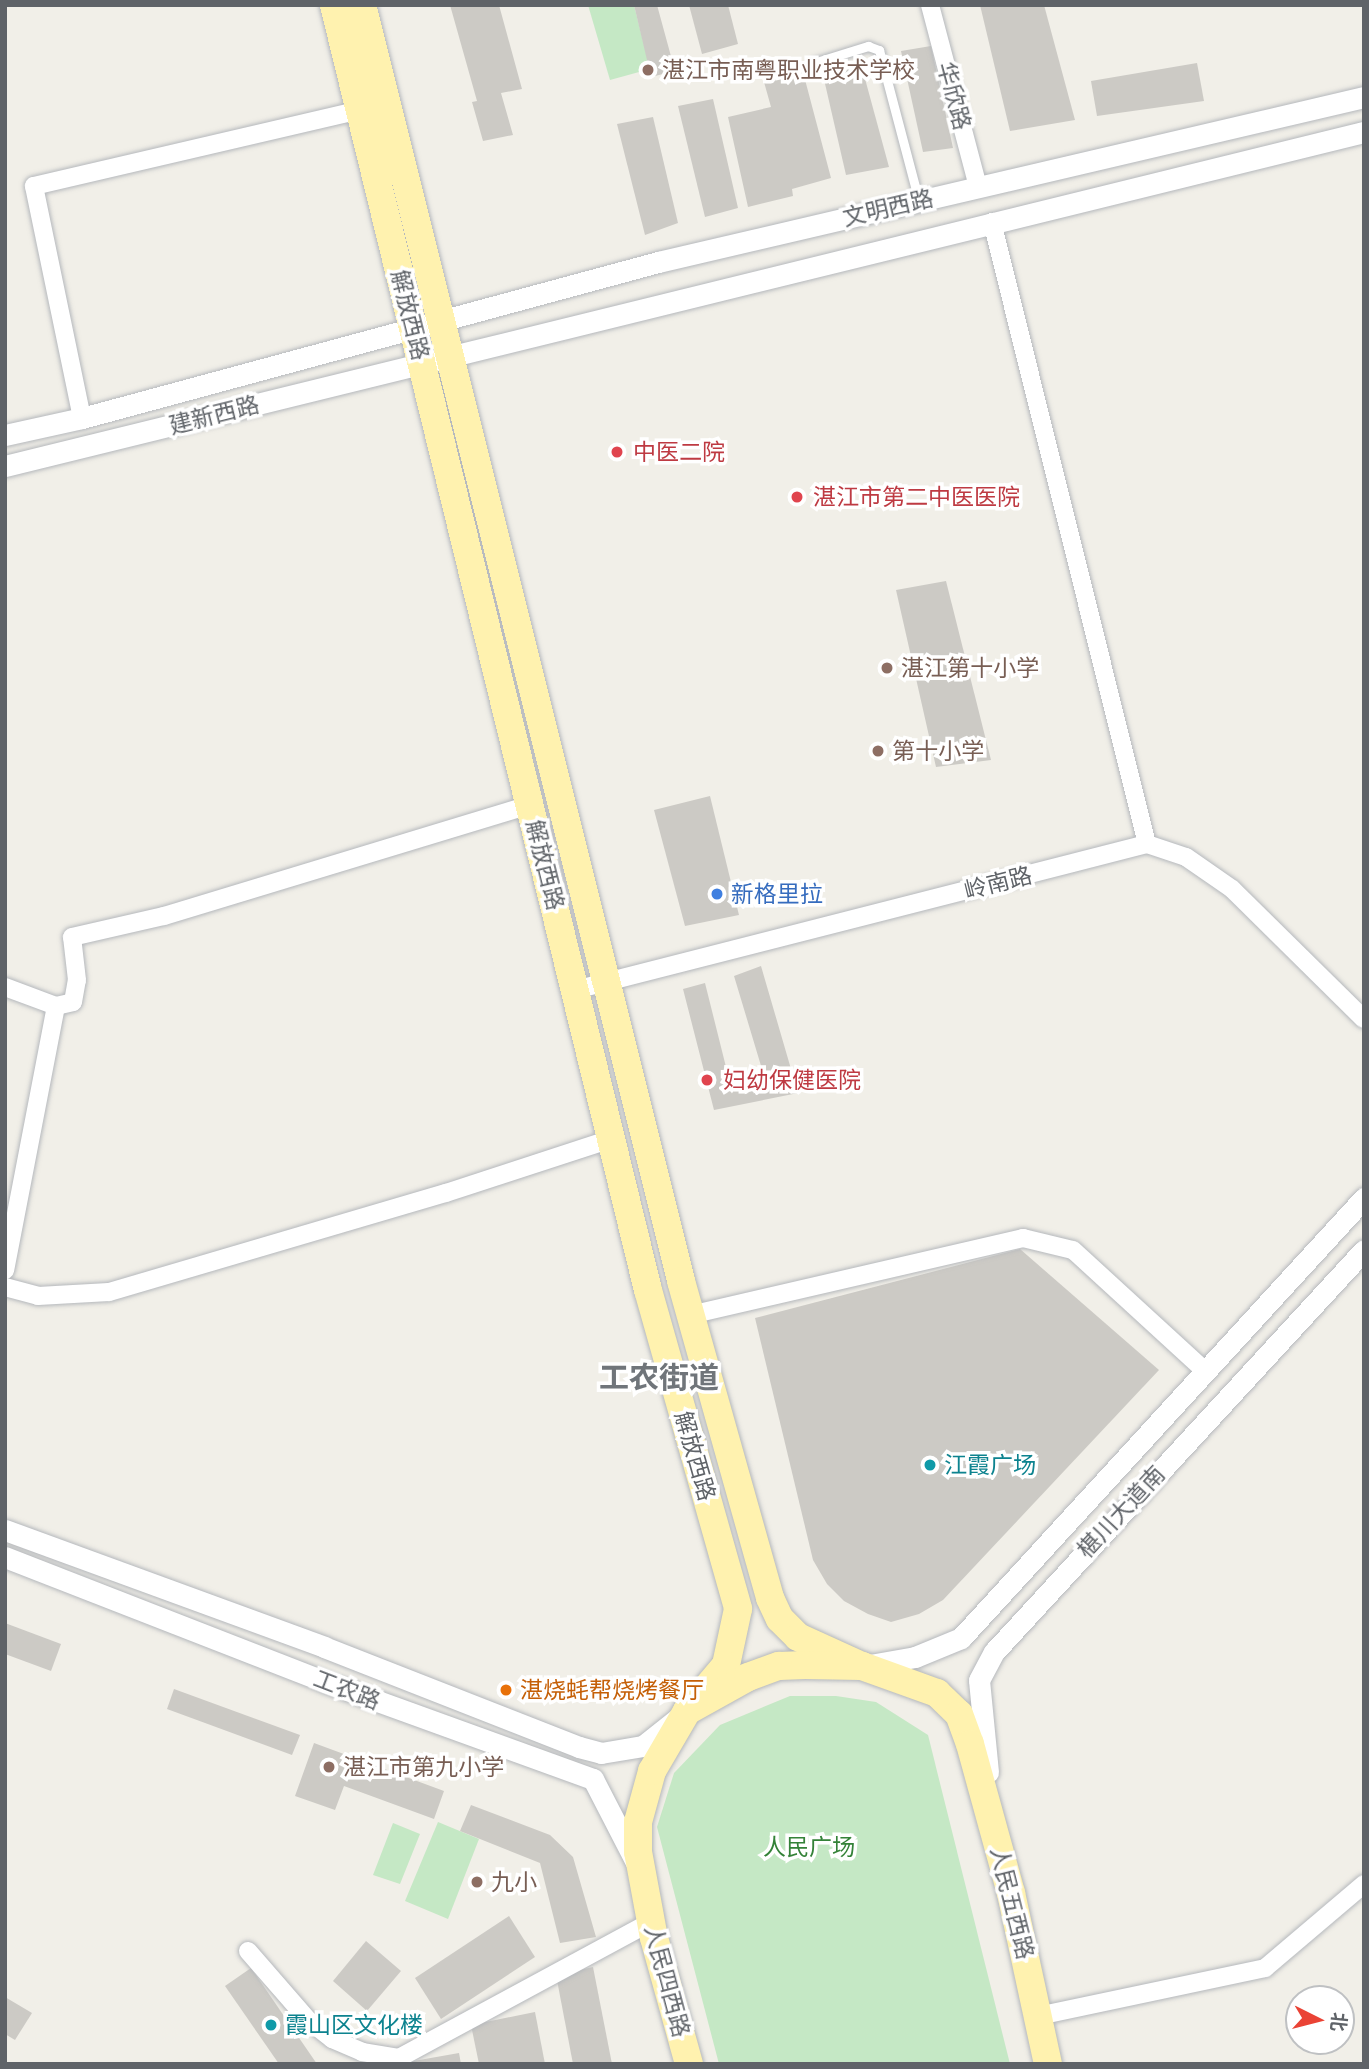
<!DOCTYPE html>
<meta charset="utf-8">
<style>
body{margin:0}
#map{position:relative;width:1369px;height:2069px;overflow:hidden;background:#f1efe8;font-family:Quicksand,"Noto Sans SC",sans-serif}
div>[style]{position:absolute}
.green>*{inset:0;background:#c5e8c5}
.building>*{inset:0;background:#cccac5}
.roads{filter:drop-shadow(0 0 2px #b5b8bc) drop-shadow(0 0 2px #b5b8bc)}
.service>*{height:9px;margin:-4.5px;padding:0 4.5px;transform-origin:4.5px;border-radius:4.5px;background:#fff}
.minor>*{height:18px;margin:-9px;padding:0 9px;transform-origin:9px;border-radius:9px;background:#fff}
.tertiary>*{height:21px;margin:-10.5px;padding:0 10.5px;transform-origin:10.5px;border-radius:10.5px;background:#fff}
.primary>*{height:28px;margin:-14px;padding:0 14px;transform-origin:14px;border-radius:14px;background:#fff2af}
.dots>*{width:19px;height:19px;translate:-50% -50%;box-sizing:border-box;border:4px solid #fff;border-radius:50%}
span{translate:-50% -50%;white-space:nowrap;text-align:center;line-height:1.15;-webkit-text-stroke:7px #fff;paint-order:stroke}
.education-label{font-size:23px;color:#785e54}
.left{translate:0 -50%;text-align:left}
.street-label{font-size:23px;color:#5f6368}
.health-label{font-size:23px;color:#be3a42}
.shop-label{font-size:23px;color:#366cbe}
.culture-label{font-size:23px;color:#0d838f}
.food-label{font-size:23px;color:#c56008}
.park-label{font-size:23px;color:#348238}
.district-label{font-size:30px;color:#70757a;font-weight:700}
.frame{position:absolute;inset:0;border:7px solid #5f6368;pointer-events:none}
.north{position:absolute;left:1285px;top:1985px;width:70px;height:70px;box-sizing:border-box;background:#fff;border:2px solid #bfc1c3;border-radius:50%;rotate:96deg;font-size:19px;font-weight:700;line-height:28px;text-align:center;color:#5f6368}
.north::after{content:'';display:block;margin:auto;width:24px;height:32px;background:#ea4335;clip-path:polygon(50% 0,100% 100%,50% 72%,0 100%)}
</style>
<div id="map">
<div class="green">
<i style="clip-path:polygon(588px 5px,634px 5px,650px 69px,610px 80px)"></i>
<i style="clip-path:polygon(790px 1696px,836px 1696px,876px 1702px,928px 1735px,1010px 2064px,719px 2064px,657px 1827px,674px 1773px,720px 1725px)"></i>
<i style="clip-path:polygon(438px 1822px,479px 1839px,448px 1919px,405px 1901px)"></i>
<i style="clip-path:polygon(393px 1823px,420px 1834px,400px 1884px,373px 1875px)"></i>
</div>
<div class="building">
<i style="clip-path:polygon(450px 5px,499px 5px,522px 89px,501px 93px,513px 135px,483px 141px,472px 102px,477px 101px)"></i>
<i style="clip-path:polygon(634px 5px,657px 5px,675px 71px,651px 77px)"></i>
<i style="clip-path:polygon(689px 5px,728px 5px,738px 44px,702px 54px)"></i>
<i style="clip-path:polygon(980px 5px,1044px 5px,1075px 120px,1010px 131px)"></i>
<i style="clip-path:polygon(931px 46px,953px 148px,923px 152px,901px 51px)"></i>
<i style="clip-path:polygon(1197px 63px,1204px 101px,1097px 116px,1091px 81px)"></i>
<i style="clip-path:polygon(861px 64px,889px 167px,846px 175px,823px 75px)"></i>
<i style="clip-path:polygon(803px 72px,831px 178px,792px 189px,793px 196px,748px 207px,728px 117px,771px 107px,764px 82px)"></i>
<i style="clip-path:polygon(713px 99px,738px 208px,705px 217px,678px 106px)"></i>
<i style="clip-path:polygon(653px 117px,678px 223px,645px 235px,617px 124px)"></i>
<i style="clip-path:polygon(946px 581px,991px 760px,936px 767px,896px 590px)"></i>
<i style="clip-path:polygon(710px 796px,739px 915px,685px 926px,654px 810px)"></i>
<i style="clip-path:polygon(761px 966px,798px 1093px,714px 1110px,683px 989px,705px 983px,731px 1087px,765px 1079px,734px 976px)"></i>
<i style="clip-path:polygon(1020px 1249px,1159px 1370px,943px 1600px,919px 1614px,891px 1622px,868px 1614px,844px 1601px,827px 1584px,813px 1560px,755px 1318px)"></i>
<i style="clip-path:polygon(5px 1623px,61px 1644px,51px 1671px,5px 1654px)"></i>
<i style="clip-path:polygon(174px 1689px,300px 1735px,292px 1755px,167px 1709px)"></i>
<i style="clip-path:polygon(314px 1743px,444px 1791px,434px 1819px,344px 1786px,335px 1810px,295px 1796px)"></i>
<i style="clip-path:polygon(471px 1805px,550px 1835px,573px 1857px,596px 1937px,560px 1943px,540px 1863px,460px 1831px)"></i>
<i style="clip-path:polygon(509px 1916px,535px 1957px,441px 2019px,415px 1978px)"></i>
<i style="clip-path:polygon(366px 1941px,401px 1971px,367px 2011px,333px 1981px)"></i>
<i style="clip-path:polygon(593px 1967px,612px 2064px,573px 2064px,556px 1975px)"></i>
<i style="clip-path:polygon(251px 1968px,317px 2064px,279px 2064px,225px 1986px)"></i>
<i style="clip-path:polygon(5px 1997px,32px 2013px,15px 2040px,5px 2034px)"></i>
<i style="clip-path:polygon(535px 2012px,545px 2064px,479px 2064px,471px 2025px)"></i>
<i style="clip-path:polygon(459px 2053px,461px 2064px,408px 2064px,408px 2062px)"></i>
</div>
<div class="roads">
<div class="service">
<i style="left:813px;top:63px;width:58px;rotate:-17.2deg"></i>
<i style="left:868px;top:46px;width:12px;rotate:20deg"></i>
<i style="left:879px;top:50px;width:156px;rotate:75.2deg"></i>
</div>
<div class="minor">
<i style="left:930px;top:5px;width:188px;rotate:75.2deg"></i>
<i style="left:992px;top:222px;width:641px;rotate:76.01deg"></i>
<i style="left:82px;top:418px;width:237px;rotate:-101.7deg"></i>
<i style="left:34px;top:186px;width:326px;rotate:-13.1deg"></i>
<i style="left:5px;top:987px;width:54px;rotate:20.4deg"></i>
<i style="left:56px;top:1006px;width:269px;rotate:100.9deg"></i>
<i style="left:575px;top:990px;width:590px;rotate:-14.32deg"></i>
<i style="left:1147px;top:844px;width:41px;rotate:18.4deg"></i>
<i style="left:1186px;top:857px;width:56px;rotate:34.8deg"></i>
<i style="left:1232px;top:889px;width:185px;rotate:44.6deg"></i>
<i style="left:56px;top:1006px;width:17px;rotate:-13deg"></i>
<i style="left:73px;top:1002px;width:22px;rotate:-80deg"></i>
<i style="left:77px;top:980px;width:43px;rotate:-96.6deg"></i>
<i style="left:72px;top:937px;width:94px;rotate:-12.9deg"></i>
<i style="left:164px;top:916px;width:382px;rotate:-16.9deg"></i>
<i style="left:5px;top:1287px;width:34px;rotate:15deg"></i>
<i style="left:38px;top:1296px;width:71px;rotate:-3.2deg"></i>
<i style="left:109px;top:1292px;width:351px;rotate:-16.4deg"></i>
<i style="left:446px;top:1193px;width:174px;rotate:-18.1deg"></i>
<i style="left:690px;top:1315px;width:342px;rotate:-13deg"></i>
<i style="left:1023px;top:1238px;width:51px;rotate:13.5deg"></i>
<i style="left:1073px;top:1250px;width:180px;rotate:42.5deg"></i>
<i style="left:248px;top:1951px;width:91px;rotate:49deg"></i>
<i style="left:308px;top:2020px;width:31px;rotate:38deg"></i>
<i style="left:332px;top:2039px;width:33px;rotate:23deg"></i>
<i style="left:362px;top:2052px;width:37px;rotate:9deg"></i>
<i style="left:399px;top:2058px;width:286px;rotate:-28.4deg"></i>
<i style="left:1038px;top:2016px;width:232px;rotate:-11.9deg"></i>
<i style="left:1265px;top:1968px;width:130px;rotate:-40.3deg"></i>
</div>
<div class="tertiary">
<i style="left:5px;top:435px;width:79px;rotate:-12.4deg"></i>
<i style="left:82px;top:418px;width:597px;rotate:-15.15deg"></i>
<i style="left:658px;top:262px;width:725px;rotate:-13.15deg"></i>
<i style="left:5px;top:466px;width:1399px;rotate:-13.81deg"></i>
<i style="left:5px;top:1530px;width:340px;rotate:20.1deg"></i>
<i style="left:324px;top:1647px;width:274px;rotate:21.4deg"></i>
<i style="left:579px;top:1747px;width:23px;rotate:15deg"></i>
<i style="left:601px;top:1753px;width:43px;rotate:-9.5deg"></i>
<i style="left:643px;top:1746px;width:43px;rotate:-38.5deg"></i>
<i style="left:5px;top:1557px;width:344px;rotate:21.3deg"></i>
<i style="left:325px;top:1682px;width:285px;rotate:19.9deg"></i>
<i style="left:593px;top:1779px;width:98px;rotate:62.7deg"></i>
<i style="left:864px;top:1666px;width:52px;rotate:-10deg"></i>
<i style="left:915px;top:1657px;width:50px;rotate:-22.4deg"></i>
<i style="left:961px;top:1638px;width:597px;rotate:-47.51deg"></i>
<i style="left:988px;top:1772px;width:92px;rotate:-95.6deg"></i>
<i style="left:979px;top:1680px;width:32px;rotate:-62deg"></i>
<i style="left:994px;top:1652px;width:546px;rotate:-47.37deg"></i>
</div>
<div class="primary">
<i style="left:334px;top:5px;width:1323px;rotate:76.27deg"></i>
<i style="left:648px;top:1290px;width:331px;rotate:74.2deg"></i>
<i style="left:738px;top:1609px;width:57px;rotate:102.1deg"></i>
<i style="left:726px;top:1665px;width:60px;rotate:130.3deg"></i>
<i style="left:362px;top:5px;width:1315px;rotate:75.96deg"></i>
<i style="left:681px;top:1281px;width:329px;rotate:74.3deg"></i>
<i style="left:770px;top:1598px;width:23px;rotate:65deg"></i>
<i style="left:780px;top:1619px;width:25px;rotate:45deg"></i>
<i style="left:798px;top:1637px;width:70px;rotate:24.4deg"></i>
<i style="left:689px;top:2064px;width:131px;rotate:-105.5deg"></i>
<i style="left:654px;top:1938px;width:87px;rotate:-100.5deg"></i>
<i style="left:638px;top:1852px;width:30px;rotate:-90deg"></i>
<i style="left:638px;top:1822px;width:53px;rotate:-74.6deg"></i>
<i style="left:652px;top:1771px;width:69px;rotate:-59.7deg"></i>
<i style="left:687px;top:1711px;width:70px;rotate:-29.1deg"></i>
<i style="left:748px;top:1677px;width:33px;rotate:-20deg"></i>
<i style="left:779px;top:1666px;width:26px;rotate:-2deg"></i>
<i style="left:805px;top:1665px;width:57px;rotate:1deg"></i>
<i style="left:862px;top:1666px;width:80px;rotate:19.8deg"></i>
<i style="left:937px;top:1693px;width:30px;rotate:44deg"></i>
<i style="left:959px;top:1714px;width:32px;rotate:70deg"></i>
<i style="left:970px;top:1744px;width:155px;rotate:74.6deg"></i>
<i style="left:1011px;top:1893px;width:175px;rotate:77.8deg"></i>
</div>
</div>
<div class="dots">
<i style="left:648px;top:70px;background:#8d6e63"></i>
<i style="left:617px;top:452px;background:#e0444e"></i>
<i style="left:797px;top:497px;background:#e0444e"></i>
<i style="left:887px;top:668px;background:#8d6e63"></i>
<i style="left:878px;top:751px;background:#8d6e63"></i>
<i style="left:717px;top:894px;background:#3f7fe0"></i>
<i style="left:707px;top:1080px;background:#e0444e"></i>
<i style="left:930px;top:1465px;background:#0f9aa8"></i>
<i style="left:506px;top:1690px;background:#e8710a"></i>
<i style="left:329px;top:1767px;background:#8d6e63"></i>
<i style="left:477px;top:1882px;background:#8d6e63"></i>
<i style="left:271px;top:2025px;background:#0f9aa8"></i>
</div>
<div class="education-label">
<span class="left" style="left:662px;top:70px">湛江市南粤职业技术学校</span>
<span class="left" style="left:901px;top:668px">湛江第十小学</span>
<span class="left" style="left:892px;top:751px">第十小学</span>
<span class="left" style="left:343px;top:1767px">湛江市第九小学</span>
<span class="left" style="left:491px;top:1882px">九小</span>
</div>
<div class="street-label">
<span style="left:954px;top:96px;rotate:75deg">华欣路</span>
<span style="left:888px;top:208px;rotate:-13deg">文明西路</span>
<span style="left:410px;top:315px;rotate:76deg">解放西路</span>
<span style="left:214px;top:415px;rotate:-14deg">建新西路</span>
<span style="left:545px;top:865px;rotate:76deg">解放西路</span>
<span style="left:998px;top:883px;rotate:-14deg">岭南路</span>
<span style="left:695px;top:1456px;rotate:74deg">解放西路</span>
<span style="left:1121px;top:1512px;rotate:-47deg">椹川大道南</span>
<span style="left:347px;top:1690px;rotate:21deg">工农路</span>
<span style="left:1012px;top:1903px;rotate:76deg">人民五西路</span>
<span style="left:667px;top:1981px;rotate:75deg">人民四西路</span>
</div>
<div class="health-label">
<span class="left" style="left:633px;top:452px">中医二院</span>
<span class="left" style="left:813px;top:497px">湛江市第二中医医院</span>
<span class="left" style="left:723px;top:1080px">妇幼保健医院</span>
</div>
<div class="shop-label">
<span class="left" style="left:731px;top:894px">新格里拉</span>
</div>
<div class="culture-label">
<span class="left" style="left:944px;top:1465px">江霞广场</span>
<span class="left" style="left:285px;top:2025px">霞山区文化楼</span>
</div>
<div class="food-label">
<span class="left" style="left:520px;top:1690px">湛烧蚝帮烧烤餐厅</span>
</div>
<div class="park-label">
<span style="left:809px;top:1847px">人民广场</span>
</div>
<div class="district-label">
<span style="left:659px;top:1377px">工农街道</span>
</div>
<div class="frame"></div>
<div class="north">北</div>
</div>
